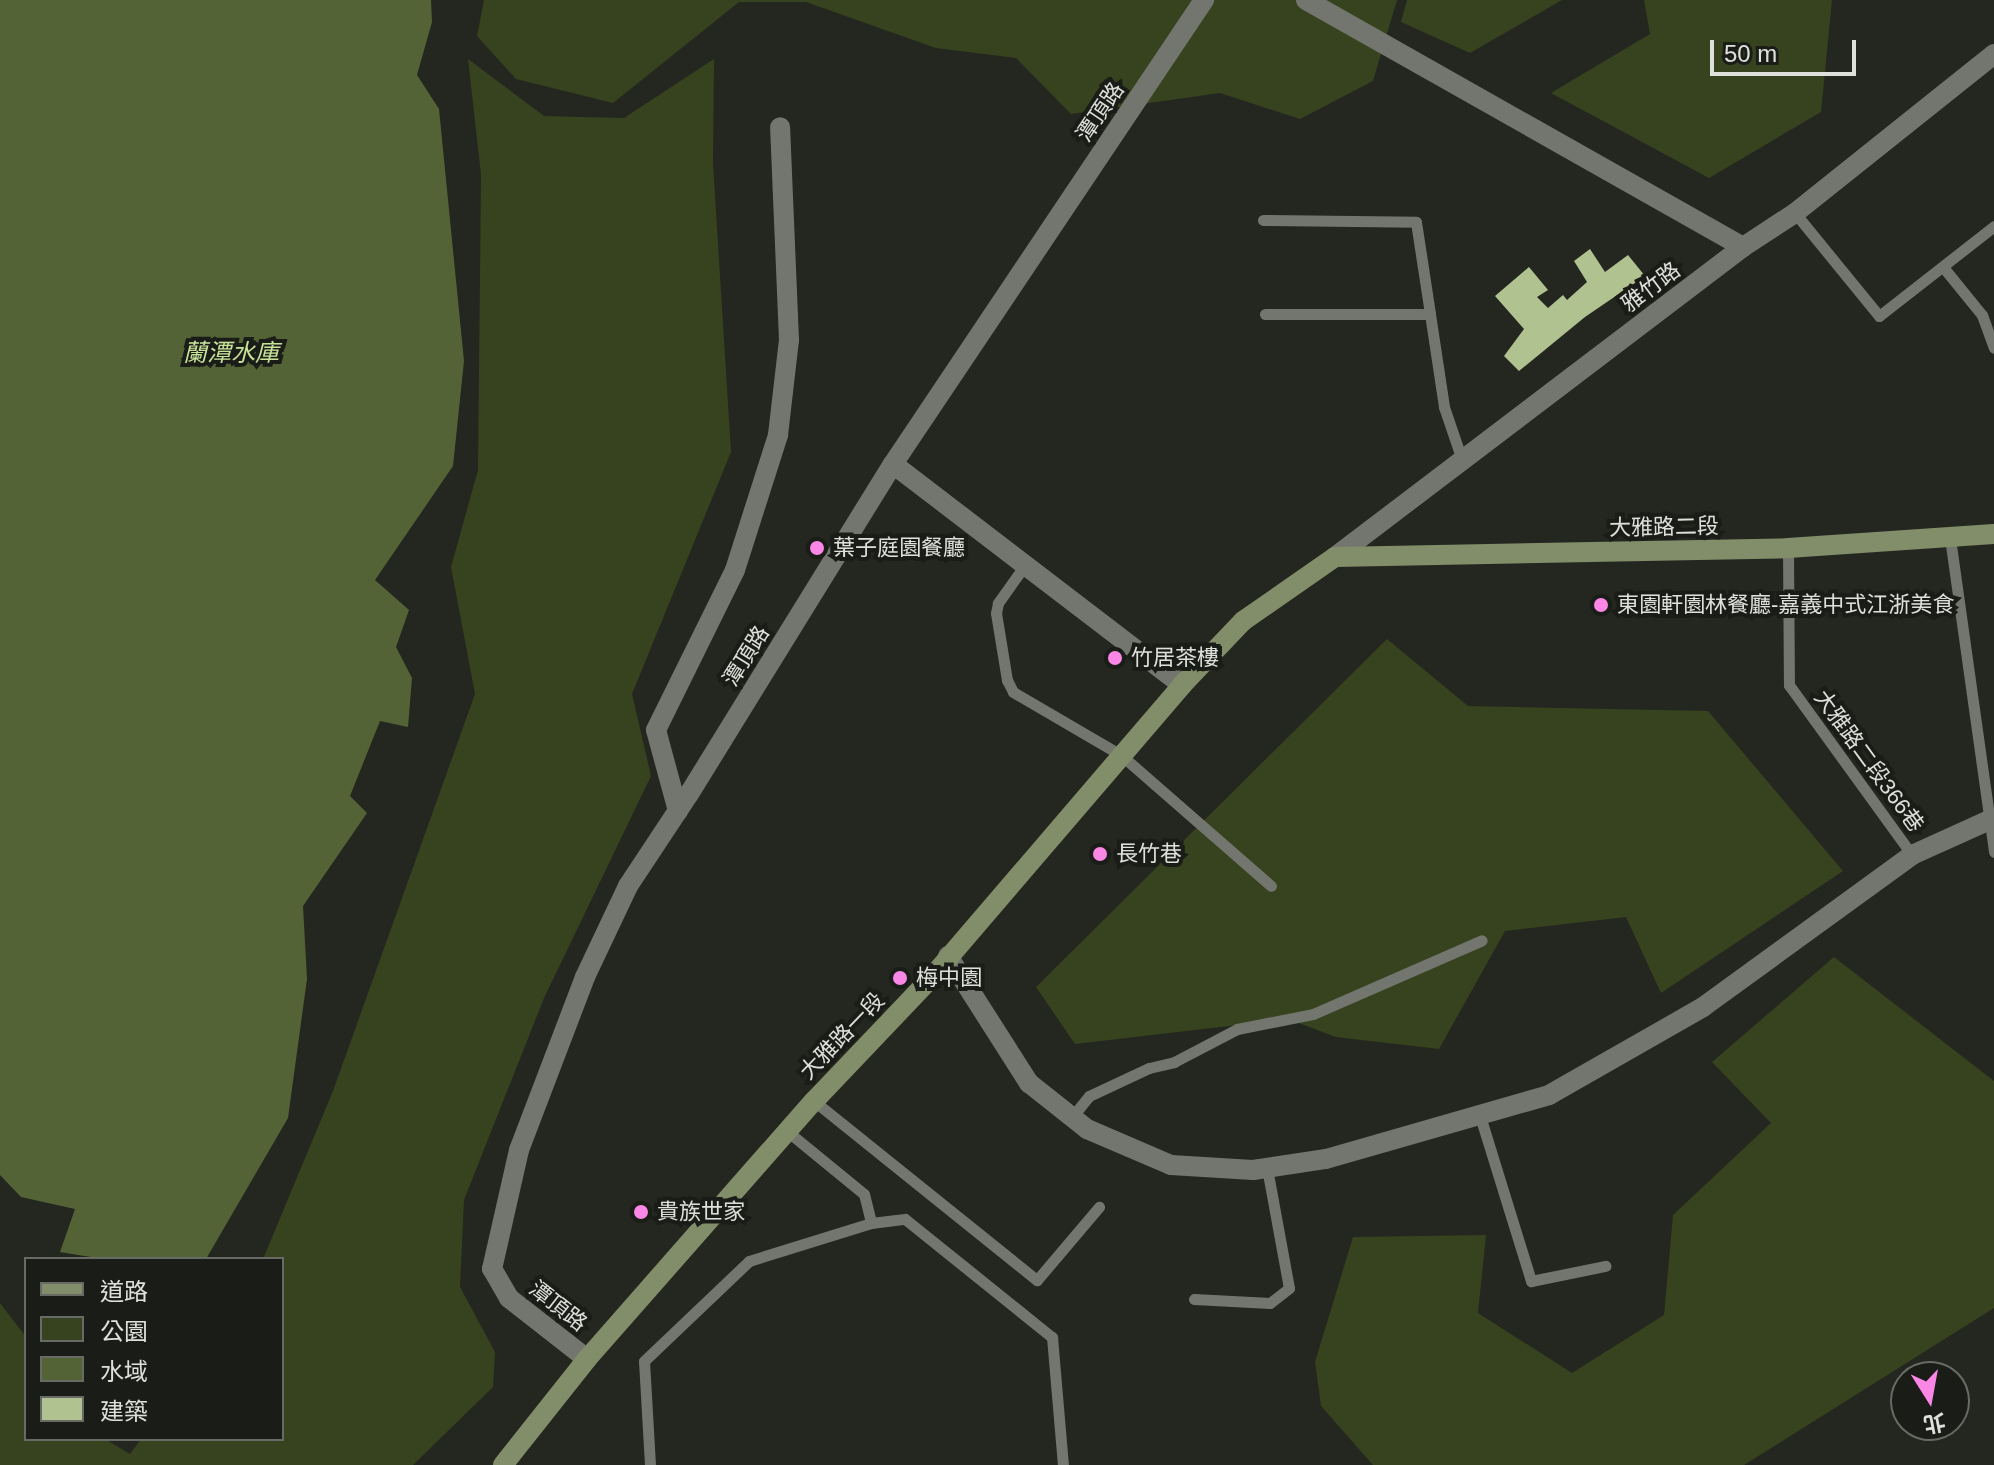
<!DOCTYPE html>
<meta charset="utf-8">
<style>
body{margin:0}
#map{position:relative;width:1994px;height:1465px;overflow:hidden;background:#242620;font-family:Helvetica,"Noto Sans TC",sans-serif}
div>[style]{position:absolute}
.green>*{inset:0;background:#37431e}
.water>*{inset:0;background:#546336}
.building>*{inset:0;background:#b1c291}
.service>*{height:11px;margin:-5.5px;padding:0 5.5px;transform-origin:5.5px;border-radius:5.5px;background:#73766f}
.minor>*{height:20px;margin:-10px;padding:0 10px;transform-origin:10px;border-radius:10px;background:#73766f}
.tertiary>*{height:20px;margin:-10px;padding:0 10px;transform-origin:10px;border-radius:10px;background:#73766f}
.secondary>*{height:20px;margin:-10px;padding:0 10px;transform-origin:10px;border-radius:10px;background:#828e69}
.dots>*{width:22px;height:22px;translate:-50% -50%;box-sizing:border-box;border:4px solid #1a1c17;border-radius:50%}
span{translate:-50% -50%;white-space:nowrap;text-align:center;line-height:1.15;-webkit-text-stroke:8px #1a1c17;paint-order:stroke}
.street-label{font-size:22px;color:#dee0dc}
.poi-label{font-size:22px;color:#dee0dc}
.left{translate:0 -50%;text-align:left}
.water-label{font-size:24px;color:#c9e299;font-style:italic}
.legend{position:absolute;left:24px;top:1257px;width:260px;height:184px;box-sizing:border-box;background:#1a1c17;border:2px solid #686a66;margin:0;padding:10px 14px;list-style:none;font-size:24px;color:#dee0dc}
.legend li{display:flex;align-items:center;gap:16px;height:40px}
.legend b{width:40px;border:2px solid #686a66}
.north{position:absolute;left:1890px;top:1361px;width:80px;height:80px;box-sizing:border-box;background:#1a1c17;border:2px solid #686a66;border-radius:50%;rotate:169deg;font-size:22px;font-weight:700;line-height:32px;text-align:center;color:#dee0dc}
.north::after{content:'';display:block;margin:auto;width:28px;height:36px;background:#fa87e6;clip-path:polygon(50% 0,100% 100%,50% 72%,0 100%)}
.scale{position:absolute;left:1710px;top:40px;width:146px;height:36px;box-sizing:border-box;border:4px solid #dee0dc;border-top:0;padding-left:10px;font-size:24px;line-height:28px;white-space:nowrap;color:#dee0dc;-webkit-text-stroke:6px #1a1c17;paint-order:stroke}
</style>
<div id="map">
<div class="green">
<i style="clip-path:polygon(484px 0,1397px 0,1373px 81px,1300px 119px,1220px 93px,1071px 114px,1016px 58px,936px 48px,806px 2px,739px 2px,613px 103px,516px 79px,477px 36px)"></i>
<i style="clip-path:polygon(1407px 0,1562px 0,1470px 53px,1401px 22px)"></i>
<i style="clip-path:polygon(1644px 0,1832px 0,1821px 112px,1709px 178px,1551px 93px,1650px 34px)"></i>
<i style="clip-path:polygon(468px 59px,544px 116px,624px 118px,714px 59px,713px 164px,731px 452px,632px 694px,651px 776px,544px 998px,464px 1200px,460px 1287px,495px 1352px,493px 1387px,413px 1465px,0 1465px,0 1303px,26px 1337px,26px 1439px,105px 1439px,130px 1454px,141px 1439px,282px 1439px,282px 1259px,263px 1259px,333px 1091px,475px 694px,451px 567px,478px 470px,481px 175px)"></i>
<i style="clip-path:polygon(1387px 639px,1468px 706px,1708px 711px,1843px 871px,1661px 993px,1626px 917px,1505px 931px,1439px 1049px,1336px 1037px,1288px 1019px,1075px 1044px,1036px 987px)"></i>
<i style="clip-path:polygon(1834px 957px,1994px 1081px,1994px 1308px,1744px 1465px,1373px 1465px,1321px 1406px,1315px 1362px,1353px 1237px,1486px 1235px,1478px 1313px,1572px 1373px,1664px 1315px,1673px 1215px,1771px 1123px,1712px 1062px)"></i>
</div>
<div class="water">
<i style="clip-path:polygon(0 0,431px 0,432px 22px,417px 75px,439px 109px,464px 361px,453px 466px,375px 580px,409px 610px,396px 647px,412px 678px,408px 727px,380px 721px,350px 796px,367px 813px,303px 906px,307px 979px,288px 1118px,206px 1259px,103px 1259px,60px 1252px,75px 1209px,21px 1197px,0 1175px)"></i>
</div>
<div class="building">
<i style="clip-path:polygon(1590px 249px,1605px 272px,1628px 255px,1645px 276px,1585px 317px,1519px 371px,1504px 356px,1524px 329px,1495px 296px,1529px 267px,1548px 290px,1537px 297px,1548px 308px,1563px 295px,1567px 300px,1587px 282px,1574px 261px)"></i>
</div>
<div class="service">
<i style="left:1795px;top:213px;width:133px;rotate:50.8deg"></i>
<i style="left:1879px;top:316px;width:146px;rotate:-38deg"></i>
<i style="left:1263px;top:220px;width:153px;rotate:0.7deg"></i>
<i style="left:1416px;top:222px;width:93px;rotate:81.3deg"></i>
<i style="left:1943px;top:267px;width:62px;rotate:50.9deg"></i>
<i style="left:1982px;top:315px;width:35px;rotate:70deg"></i>
<i style="left:1265px;top:314px;width:165px"></i>
<i style="left:1430px;top:314px;width:94px;rotate:81.4deg"></i>
<i style="left:1444px;top:407px;width:56px;rotate:71.2deg"></i>
<i style="left:1950px;top:538px;width:317px;rotate:82deg"></i>
<i style="left:1788px;top:548px;width:137px;rotate:89.6deg"></i>
<i style="left:1789px;top:685px;width:210px;rotate:54.1deg"></i>
<i style="left:1025px;top:565px;width:47px;rotate:125.4deg"></i>
<i style="left:998px;top:603px;width:10px;rotate:101deg"></i>
<i style="left:996px;top:613px;width:68px;rotate:80.7deg"></i>
<i style="left:1007px;top:680px;width:13px;rotate:63deg"></i>
<i style="left:1013px;top:692px;width:125px;rotate:30.3deg"></i>
<i style="left:1121px;top:755px;width:199px;rotate:41.1deg"></i>
<i style="left:814px;top:1101px;width:286px;rotate:38.8deg"></i>
<i style="left:1037px;top:1280px;width:96px;rotate:-49.7deg"></i>
<i style="left:1480px;top:1116px;width:173px;rotate:72.8deg"></i>
<i style="left:1531px;top:1281px;width:76px;rotate:-11.5deg"></i>
<i style="left:1072px;top:1117px;width:27px;rotate:-51deg"></i>
<i style="left:1089px;top:1096px;width:66px;rotate:-25deg"></i>
<i style="left:1149px;top:1068px;width:26px;rotate:-13deg"></i>
<i style="left:1174px;top:1062px;width:71px;rotate:-27.6deg"></i>
<i style="left:1237px;top:1029px;width:77px;rotate:-11.2deg"></i>
<i style="left:1313px;top:1014px;width:184px;rotate:-23.6deg"></i>
<i style="left:787px;top:1131px;width:99px;rotate:39.3deg"></i>
<i style="left:864px;top:1194px;width:30px;rotate:76deg"></i>
<i style="left:1194px;top:1299px;width:76px;rotate:3deg"></i>
<i style="left:1270px;top:1303px;width:24px;rotate:-38deg"></i>
<i style="left:1289px;top:1288px;width:122px;rotate:-100.4deg"></i>
<i style="left:650px;top:1465px;width:104px;rotate:-93.3deg"></i>
<i style="left:644px;top:1361px;width:145px;rotate:-43.6deg"></i>
<i style="left:749px;top:1261px;width:128px;rotate:-17.3deg"></i>
<i style="left:871px;top:1223px;width:34px;rotate:-7deg"></i>
<i style="left:905px;top:1219px;width:189px;rotate:38.8deg"></i>
<i style="left:1052px;top:1337px;width:128px;rotate:85.1deg"></i>
</div>
<div class="minor">
<i style="left:1306px;top:0;width:502px;rotate:29.48deg"></i>
<i style="left:893px;top:464px;width:364px;rotate:37.4deg"></i>
<i style="left:678px;top:811px;width:84px;rotate:-105.2deg"></i>
<i style="left:656px;top:730px;width:178px;rotate:-63.7deg"></i>
<i style="left:735px;top:570px;width:142px;rotate:-72.3deg"></i>
<i style="left:778px;top:435px;width:96px;rotate:-83.4deg"></i>
<i style="left:789px;top:340px;width:213px;rotate:-92.4deg"></i>
<i style="left:948px;top:956px;width:151px;rotate:57.5deg"></i>
<i style="left:1029px;top:1083px;width:74px;rotate:38.4deg"></i>
<i style="left:1087px;top:1129px;width:91px;rotate:23.2deg"></i>
<i style="left:1171px;top:1165px;width:82px;rotate:3.5deg"></i>
<i style="left:1253px;top:1170px;width:74px;rotate:-8.6deg"></i>
<i style="left:1326px;top:1159px;width:232px;rotate:-16deg"></i>
<i style="left:1549px;top:1095px;width:177px;rotate:-29.7deg"></i>
<i style="left:1703px;top:1007px;width:258px;rotate:-36deg"></i>
<i style="left:1912px;top:855px;width:90px;rotate:-24.3deg"></i>
<i style="left:587px;top:1359px;width:99px;rotate:-142deg"></i>
<i style="left:509px;top:1298px;width:34px;rotate:-120deg"></i>
<i style="left:492px;top:1269px;width:122px;rotate:-77.2deg"></i>
<i style="left:519px;top:1150px;width:185px;rotate:-69.1deg"></i>
<i style="left:585px;top:977px;width:101px;rotate:-64.7deg"></i>
<i style="left:628px;top:886px;width:110px;rotate:-56.5deg"></i>
<i style="left:689px;top:794px;width:388px;rotate:-58.3deg"></i>
<i style="left:893px;top:464px;width:559px;rotate:-56.17deg"></i>
</div>
<div class="tertiary">
<i style="left:1335px;top:557px;width:512px;rotate:-37.23deg"></i>
<i style="left:1743px;top:247px;width:62px;rotate:-33.2deg"></i>
<i style="left:1795px;top:213px;width:255px;rotate:-38.6deg"></i>
</div>
<div class="secondary">
<i style="left:503px;top:1465px;width:135px;rotate:-51.6deg"></i>
<i style="left:587px;top:1359px;width:344px;rotate:-48.7deg"></i>
<i style="left:814px;top:1101px;width:171px;rotate:-46.4deg"></i>
<i style="left:932px;top:977px;width:384px;rotate:-49.4deg"></i>
<i style="left:1182px;top:685px;width:88px;rotate:-46.4deg"></i>
<i style="left:1243px;top:621px;width:112px;rotate:-34.8deg"></i>
<i style="left:1335px;top:557px;width:453px;rotate:-1.1deg"></i>
<i style="left:1788px;top:548px;width:206px;rotate:-3.9deg"></i>
</div>
<div class="dots">
<i style="left:817px;top:548px;background:#fa87e6"></i>
<i style="left:1601px;top:605px;background:#fa87e6"></i>
<i style="left:1115px;top:658px;background:#fa87e6"></i>
<i style="left:1100px;top:854px;background:#fa87e6"></i>
<i style="left:900px;top:978px;background:#fa87e6"></i>
<i style="left:641px;top:1212px;background:#fa87e6"></i>
</div>
<div class="street-label">
<span style="left:1100px;top:112px;rotate:-56deg">潭頂路</span>
<span style="left:1651px;top:287px;rotate:-37deg">雅竹路</span>
<span style="left:1664px;top:527px;rotate:-1deg">大雅路二段</span>
<span style="left:746px;top:656px;rotate:-58deg">潭頂路</span>
<span style="left:1869px;top:761px;rotate:54deg">大雅路二段366巷</span>
<span style="left:842px;top:1036px;rotate:-46deg">大雅路一段</span>
<span style="left:558px;top:1306px;rotate:38deg">潭頂路</span>
</div>
<div class="poi-label">
<span class="left" style="left:833px;top:548px">葉子庭園餐廳</span>
<span class="left" style="left:1617px;top:605px">東園軒園林餐廳-嘉義中式江浙美食</span>
<span class="left" style="left:1131px;top:658px">竹居茶樓</span>
<span class="left" style="left:1116px;top:854px">長竹巷</span>
<span class="left" style="left:916px;top:978px">梅中園</span>
<span class="left" style="left:657px;top:1212px">貴族世家</span>
</div>
<div class="water-label">
<span style="left:231px;top:353px">蘭潭水庫</span>
</div>
<ul class="legend">
<li><b style="height:10px;background:#828e69"></b>道路</li>
<li><b style="height:22px;background:#37431e"></b>公園</li>
<li><b style="height:22px;background:#546336"></b>水域</li>
<li><b style="height:22px;background:#b1c291"></b>建築</li>
</ul>
<div class="north">北</div>
<div class="scale">50 m</div>
</div>
